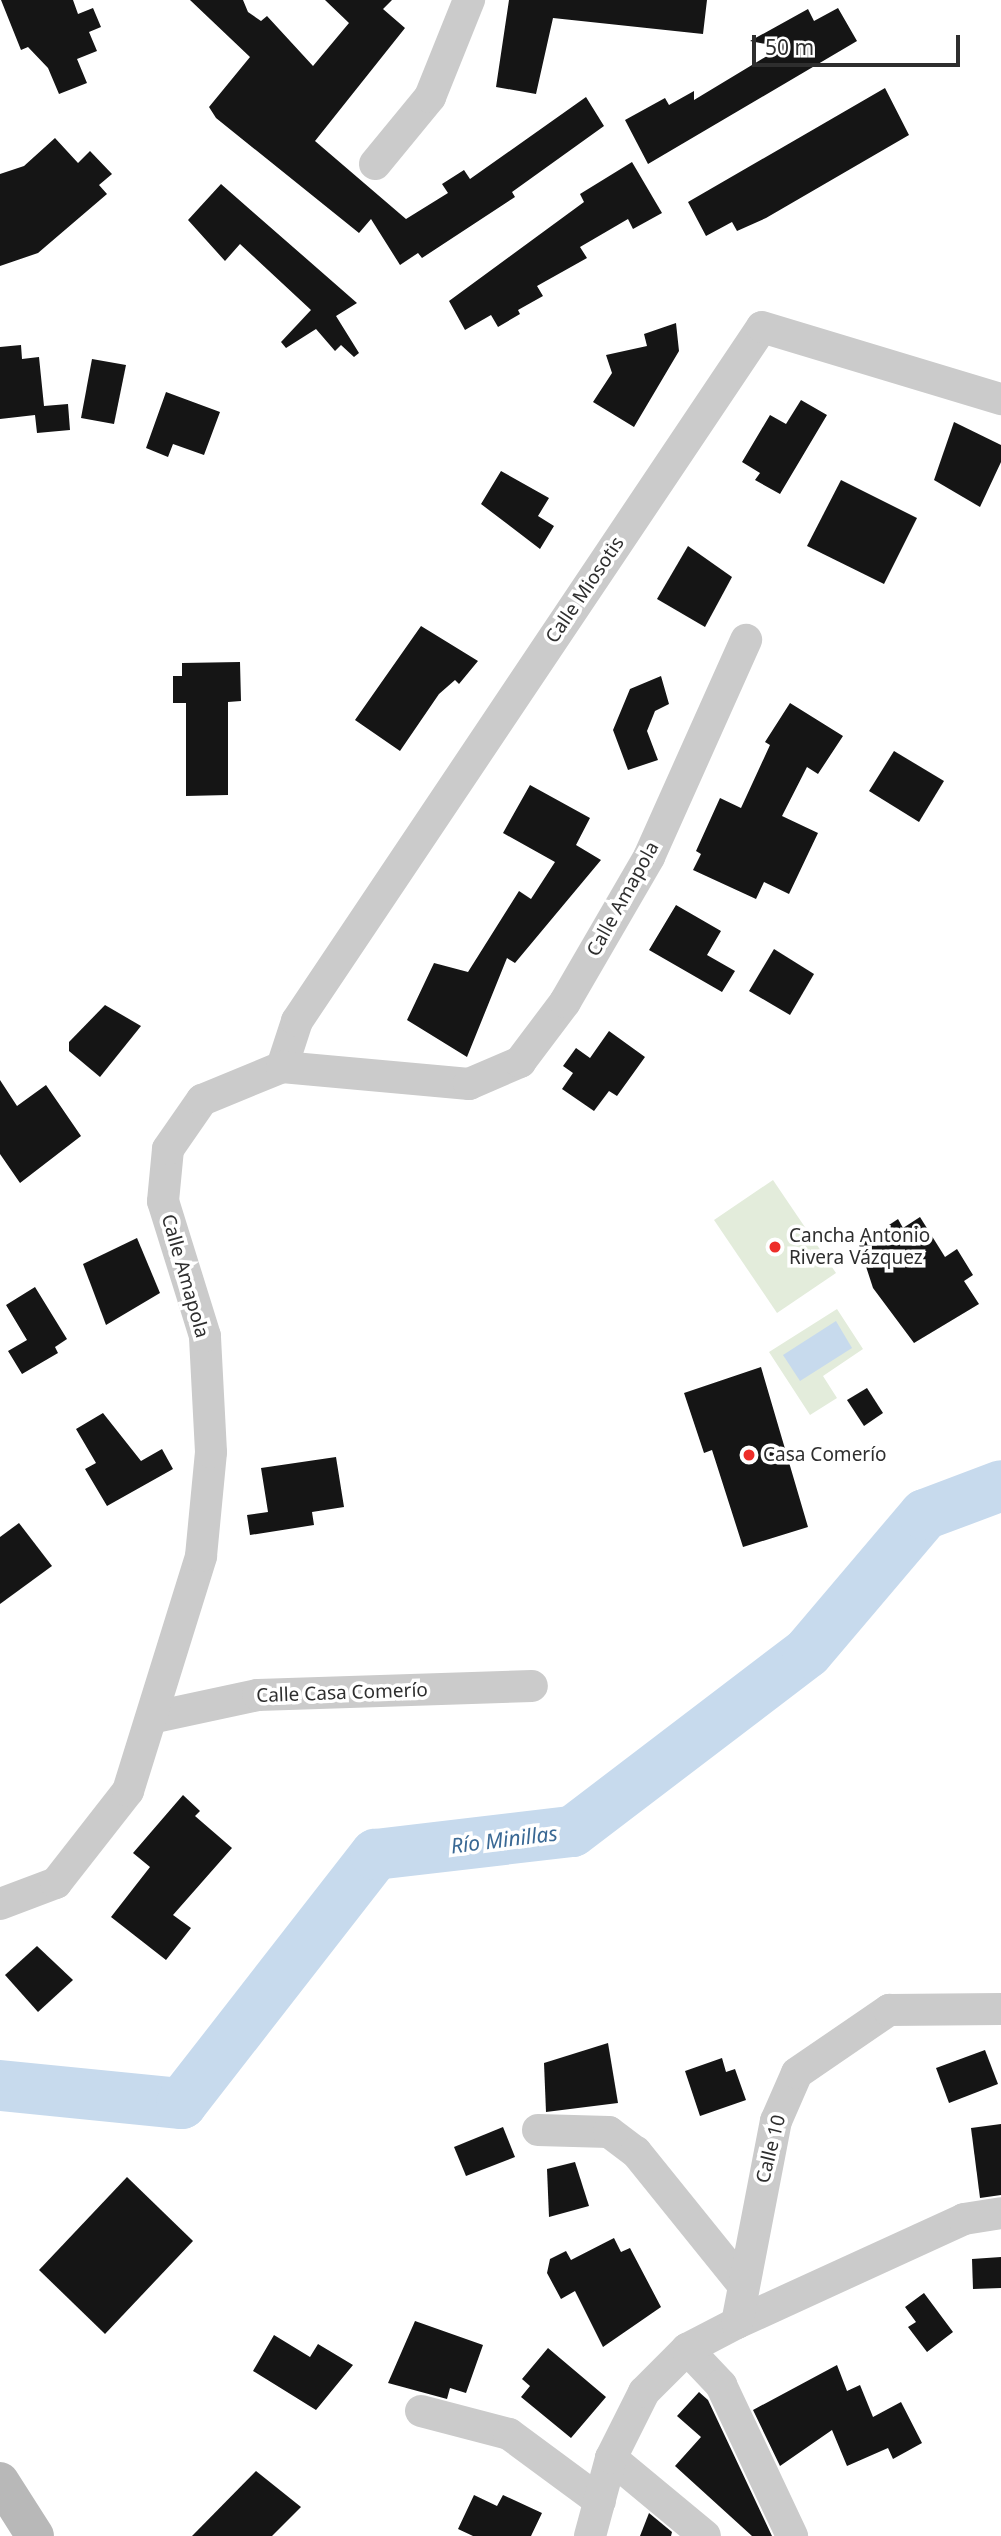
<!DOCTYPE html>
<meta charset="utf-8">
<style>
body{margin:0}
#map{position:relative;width:1001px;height:2536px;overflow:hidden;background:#fff;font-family:"Noto Sans",sans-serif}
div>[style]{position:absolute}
.green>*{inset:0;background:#e3ecdb}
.water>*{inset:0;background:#c7daed}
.river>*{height:51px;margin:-25.5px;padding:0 25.5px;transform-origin:25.5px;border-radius:25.5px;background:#c7daed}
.building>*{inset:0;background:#151515}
.street>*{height:32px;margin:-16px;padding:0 16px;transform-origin:16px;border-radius:16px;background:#cbcbcb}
.secondary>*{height:38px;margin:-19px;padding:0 19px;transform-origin:19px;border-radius:19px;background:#b8b8b8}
.dots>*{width:19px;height:19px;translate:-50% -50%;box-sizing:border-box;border:4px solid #fff;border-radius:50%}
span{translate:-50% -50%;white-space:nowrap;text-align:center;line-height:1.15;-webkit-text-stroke:7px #fff;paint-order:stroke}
.street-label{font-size:19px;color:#2e2e2e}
.poi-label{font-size:19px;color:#2e2e2e}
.left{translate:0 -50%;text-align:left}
.water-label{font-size:21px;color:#396894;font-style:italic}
.scale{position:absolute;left:752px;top:35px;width:208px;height:32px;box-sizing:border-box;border:4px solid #2e2e2e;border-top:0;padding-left:9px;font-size:21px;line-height:24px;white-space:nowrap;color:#2e2e2e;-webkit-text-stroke:5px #fff;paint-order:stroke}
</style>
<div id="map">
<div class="green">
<i style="clip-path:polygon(773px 1180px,836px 1273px,777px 1313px,714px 1220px)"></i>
<i style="clip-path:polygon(837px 1309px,863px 1349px,823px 1376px,837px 1398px,810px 1415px,769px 1352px)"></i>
</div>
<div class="water">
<i style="clip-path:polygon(836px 1321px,852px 1348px,800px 1381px,783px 1355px)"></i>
</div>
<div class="river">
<i style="left:0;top:2085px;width:182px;rotate:5.7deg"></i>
<i style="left:181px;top:2103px;width:316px;rotate:-52.1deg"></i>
<i style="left:375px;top:1854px;width:198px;rotate:-6.7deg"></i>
<i style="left:572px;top:1831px;width:295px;rotate:-37.3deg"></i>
<i style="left:807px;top:1652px;width:181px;rotate:-49.7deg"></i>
<i style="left:924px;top:1514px;width:82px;rotate:-20.6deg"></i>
</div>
<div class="building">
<i style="clip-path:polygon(1px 0,73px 0,78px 14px,93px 8px,101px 27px,89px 32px,97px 51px,77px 59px,87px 83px,59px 94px,48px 68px,28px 47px,21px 50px)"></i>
<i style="clip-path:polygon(190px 0,243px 0,248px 12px,261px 21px,267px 16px,313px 66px,349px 23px,325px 0,392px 0,383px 9px,405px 28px,315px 141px,406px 219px,448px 193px,442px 184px,464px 170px,470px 179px,586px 97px,604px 126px,512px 192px,515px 197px,422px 258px,418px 253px,400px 265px,371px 219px,359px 233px,216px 118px,209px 107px,250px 57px)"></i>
<i style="clip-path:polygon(509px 0,707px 0,703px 34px,553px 18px,536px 94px,496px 87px)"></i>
<i style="clip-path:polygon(838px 8px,857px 41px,648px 164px,625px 120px,665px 98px,669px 105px,694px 91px,694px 100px,782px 47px,750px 41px,808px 9px,814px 21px)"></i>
<i style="clip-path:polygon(885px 88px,909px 135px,766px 218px,737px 231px,732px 222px,706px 236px,688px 202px)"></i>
<i style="clip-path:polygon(55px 138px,78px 163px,90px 151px,112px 174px,99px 185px,107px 194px,38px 253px,0 266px,0 174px,24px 166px)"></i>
<i style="clip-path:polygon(632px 162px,662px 213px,633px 229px,628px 219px,580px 247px,587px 258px,537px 286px,543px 296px,518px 310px,520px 314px,498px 327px,491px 315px,465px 330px,449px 301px,584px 202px,580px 194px)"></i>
<i style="clip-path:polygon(221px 184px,357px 303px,336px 316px,359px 353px,354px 357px,341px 345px,335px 351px,316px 329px,286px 348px,281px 342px,311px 310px,240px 244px,225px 261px,188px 220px)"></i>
<i style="clip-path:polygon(676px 323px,679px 351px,634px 427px,593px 402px,612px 373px,606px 355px,647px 346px,644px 334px)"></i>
<i style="clip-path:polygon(21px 345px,22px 359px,39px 357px,44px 406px,68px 404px,70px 430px,37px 433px,35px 415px,0 419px,0 347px)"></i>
<i style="clip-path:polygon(92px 359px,126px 365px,114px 424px,81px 418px)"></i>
<i style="clip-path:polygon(166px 392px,220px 412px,204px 455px,173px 444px,168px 457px,146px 448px)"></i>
<i style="clip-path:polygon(801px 400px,827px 415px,780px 494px,755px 480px,760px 473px,742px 462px,770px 415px,786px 424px)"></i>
<i style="clip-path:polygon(954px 422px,1001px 445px,1001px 462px,980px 507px,934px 480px)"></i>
<i style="clip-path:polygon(501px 471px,549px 498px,538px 516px,554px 526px,540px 549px,481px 504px)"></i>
<i style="clip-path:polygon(841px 480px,917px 518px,884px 584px,807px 546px)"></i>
<i style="clip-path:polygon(688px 546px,732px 577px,705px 627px,657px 599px)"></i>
<i style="clip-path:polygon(421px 626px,478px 661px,459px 684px,455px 680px,439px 694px,400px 751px,355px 720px)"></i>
<i style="clip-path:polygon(240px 662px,241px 701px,228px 702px,228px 795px,186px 796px,186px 703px,173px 703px,173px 676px,182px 676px,182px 663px)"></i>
<i style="clip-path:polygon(661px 676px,669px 704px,655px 711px,647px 731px,658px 760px,628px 770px,613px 730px,630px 689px)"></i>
<i style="clip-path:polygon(790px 703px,843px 736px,818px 774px,807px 767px,782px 816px,818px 833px,789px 894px,764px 882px,756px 899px,693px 870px,701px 854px,696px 851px,720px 798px,741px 808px,770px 745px,765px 742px)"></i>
<i style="clip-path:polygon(894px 751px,944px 781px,919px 822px,869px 791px)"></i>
<i style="clip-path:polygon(530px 785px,590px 818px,576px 845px,601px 860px,515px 963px,507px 958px,467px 1057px,407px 1020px,434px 963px,468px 972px,519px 891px,531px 899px,555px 862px,503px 833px)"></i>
<i style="clip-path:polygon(676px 905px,721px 931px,707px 955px,735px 971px,722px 992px,649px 950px)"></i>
<i style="clip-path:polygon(774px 949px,814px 974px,790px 1015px,749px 991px)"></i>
<i style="clip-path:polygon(105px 1005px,141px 1026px,100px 1077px,69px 1051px,69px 1042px)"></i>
<i style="clip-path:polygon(609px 1031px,645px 1057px,617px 1096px,609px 1091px,594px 1111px,562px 1089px,573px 1073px,563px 1066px,576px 1048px,590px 1058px)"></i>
<i style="clip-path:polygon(0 1080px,17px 1106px,46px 1085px,81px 1136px,20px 1183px,0 1154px)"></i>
<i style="clip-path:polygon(920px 1217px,945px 1257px,957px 1249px,973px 1275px,964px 1281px,979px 1304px,914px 1343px,873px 1288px,859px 1245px,898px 1219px,903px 1228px)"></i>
<i style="clip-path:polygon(137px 1238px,160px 1293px,106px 1325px,83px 1264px)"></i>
<i style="clip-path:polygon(35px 1287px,67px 1339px,55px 1347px,58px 1353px,22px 1374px,8px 1351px,27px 1340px,6px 1305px)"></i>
<i style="clip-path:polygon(761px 1367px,808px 1527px,743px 1547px,712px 1450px,704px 1453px,684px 1393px)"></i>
<i style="clip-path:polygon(867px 1388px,883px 1413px,864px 1426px,847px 1400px)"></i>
<i style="clip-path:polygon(103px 1413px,141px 1461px,162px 1449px,173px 1469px,107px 1506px,85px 1469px,96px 1463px,76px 1429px)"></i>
<i style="clip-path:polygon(336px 1457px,344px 1507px,312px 1512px,314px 1525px,250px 1535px,247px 1515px,268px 1512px,261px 1468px)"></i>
<i style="clip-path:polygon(19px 1523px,52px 1566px,0 1604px,0 1537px)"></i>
<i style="clip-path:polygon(183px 1795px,200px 1811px,195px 1816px,232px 1848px,173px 1915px,191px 1928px,166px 1960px,111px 1917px,150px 1867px,133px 1853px)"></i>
<i style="clip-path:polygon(37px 1946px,73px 1980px,38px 2012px,5px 1975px)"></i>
<i style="clip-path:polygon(608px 2043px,618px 2103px,546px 2112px,544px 2063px)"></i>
<i style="clip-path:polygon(985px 2050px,998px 2084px,949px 2103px,936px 2068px)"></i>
<i style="clip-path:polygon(722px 2058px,726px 2072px,735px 2069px,746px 2100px,700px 2116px,685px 2071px)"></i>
<i style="clip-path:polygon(1001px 2124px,1001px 2195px,980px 2198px,971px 2128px)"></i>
<i style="clip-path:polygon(503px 2127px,515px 2157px,466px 2176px,454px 2147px)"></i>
<i style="clip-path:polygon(575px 2162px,589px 2206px,549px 2217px,547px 2169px)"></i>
<i style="clip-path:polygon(127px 2177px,193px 2241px,105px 2334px,39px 2270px)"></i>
<i style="clip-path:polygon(614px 2238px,621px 2252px,630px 2248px,661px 2307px,603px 2347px,575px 2291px,561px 2299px,547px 2273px,550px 2259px,566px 2251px,571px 2260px)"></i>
<i style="clip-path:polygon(1001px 2257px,1001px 2288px,973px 2289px,972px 2259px)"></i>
<i style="clip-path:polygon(924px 2293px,953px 2332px,927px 2352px,908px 2327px,916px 2322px,905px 2307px)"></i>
<i style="clip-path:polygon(415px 2321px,483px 2345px,466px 2393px,450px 2388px,447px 2399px,388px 2383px)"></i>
<i style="clip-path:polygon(274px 2335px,310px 2357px,318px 2344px,353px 2365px,316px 2410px,253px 2371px)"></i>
<i style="clip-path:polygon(548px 2348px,606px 2397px,571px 2438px,521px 2397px,530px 2386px,522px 2379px)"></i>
<i style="clip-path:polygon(837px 2365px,847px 2391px,860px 2385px,873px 2417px,901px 2402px,922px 2443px,893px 2459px,888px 2448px,847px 2466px,832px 2430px,780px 2466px,753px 2410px)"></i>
<i style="clip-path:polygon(699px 2392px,708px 2400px,772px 2536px,752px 2536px,675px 2466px,701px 2437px,677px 2416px)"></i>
<i style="clip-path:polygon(256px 2471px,301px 2507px,272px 2536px,192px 2536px)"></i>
<i style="clip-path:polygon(474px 2495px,497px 2506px,503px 2495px,542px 2513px,531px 2536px,473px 2536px,458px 2529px)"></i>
<i style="clip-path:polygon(649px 2513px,672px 2532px,671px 2536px,640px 2536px)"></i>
</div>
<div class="street">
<i style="left:375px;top:164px;width:87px;rotate:-50.6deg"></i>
<i style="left:430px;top:97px;width:105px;rotate:-68.1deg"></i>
<i style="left:282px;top:1067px;width:48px;rotate:-71.9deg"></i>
<i style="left:297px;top:1021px;width:835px;rotate:-56.18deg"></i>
<i style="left:762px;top:327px;width:250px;rotate:16.8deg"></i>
<i style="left:155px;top:1717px;width:105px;rotate:-12.1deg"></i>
<i style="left:258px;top:1695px;width:274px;rotate:-1.9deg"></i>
<i style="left:0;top:1904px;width:60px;rotate:-20.6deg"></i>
<i style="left:56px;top:1883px;width:117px;rotate:-52deg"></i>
<i style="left:128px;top:1791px;width:246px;rotate:-72.7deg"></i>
<i style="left:201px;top:1556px;width:104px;rotate:-84.5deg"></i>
<i style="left:211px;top:1452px;width:116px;rotate:-93deg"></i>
<i style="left:205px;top:1336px;width:141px;rotate:-107.3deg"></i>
<i style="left:163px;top:1201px;width:52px;rotate:-84.5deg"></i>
<i style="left:168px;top:1149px;width:60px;rotate:-55.2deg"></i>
<i style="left:202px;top:1100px;width:87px;rotate:-22.4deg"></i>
<i style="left:282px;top:1067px;width:188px;rotate:5.2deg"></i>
<i style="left:469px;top:1084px;width:56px;rotate:-23.3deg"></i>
<i style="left:520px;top:1062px;width:75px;rotate:-53.1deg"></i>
<i style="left:565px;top:1002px;width:168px;rotate:-59.9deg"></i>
<i style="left:649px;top:857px;width:238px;rotate:-65.9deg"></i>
<i style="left:538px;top:2130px;width:71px;rotate:1.6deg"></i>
<i style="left:609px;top:2132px;width:34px;rotate:37deg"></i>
<i style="left:636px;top:2152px;width:167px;rotate:51.1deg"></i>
<i style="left:737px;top:2323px;width:250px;rotate:-24.6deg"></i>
<i style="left:964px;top:2219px;width:37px;rotate:-9deg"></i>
<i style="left:687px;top:2349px;width:50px;rotate:46.6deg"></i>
<i style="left:721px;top:2385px;width:167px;rotate:64.8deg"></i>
<i style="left:421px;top:2411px;width:91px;rotate:14.6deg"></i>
<i style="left:509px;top:2434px;width:113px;rotate:36.4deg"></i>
<i style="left:611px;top:2458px;width:122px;rotate:39.7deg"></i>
<i style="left:590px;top:2536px;width:81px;rotate:-74.9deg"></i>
<i style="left:611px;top:2458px;width:74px;rotate:-63.4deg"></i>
<i style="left:644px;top:2392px;width:61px;rotate:-45deg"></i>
<i style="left:687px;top:2349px;width:56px;rotate:-27.5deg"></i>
<i style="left:737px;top:2323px;width:206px;rotate:-79.1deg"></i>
<i style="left:776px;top:2121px;width:52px;rotate:-66.4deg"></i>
<i style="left:797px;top:2073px;width:112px;rotate:-34.4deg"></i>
<i style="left:889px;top:2010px;width:112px;rotate:-0.5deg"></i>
</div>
<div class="secondary">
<i style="left:0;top:2481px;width:65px;rotate:57.5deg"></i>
</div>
<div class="dots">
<i style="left:775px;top:1247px;background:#ed2d29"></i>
<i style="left:749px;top:1455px;background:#ed2d29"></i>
</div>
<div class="street-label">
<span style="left:585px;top:590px;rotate:-56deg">Calle Miosotis</span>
<span style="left:623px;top:899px;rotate:-61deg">Calle Amapola</span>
<span style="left:185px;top:1276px;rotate:74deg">Calle Amapola</span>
<span style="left:342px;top:1693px;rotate:-2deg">Calle Casa Comerío</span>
<span style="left:771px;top:2149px;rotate:-76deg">Calle 10</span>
</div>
<div class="poi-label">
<span class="left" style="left:789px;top:1247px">Cancha Antonio<br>Rivera Vázquez</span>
<span class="left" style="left:763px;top:1455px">Casa Comerío</span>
</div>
<div class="water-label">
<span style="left:504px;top:1839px;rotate:-7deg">Río Minillas</span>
</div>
<div class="scale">50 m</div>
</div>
